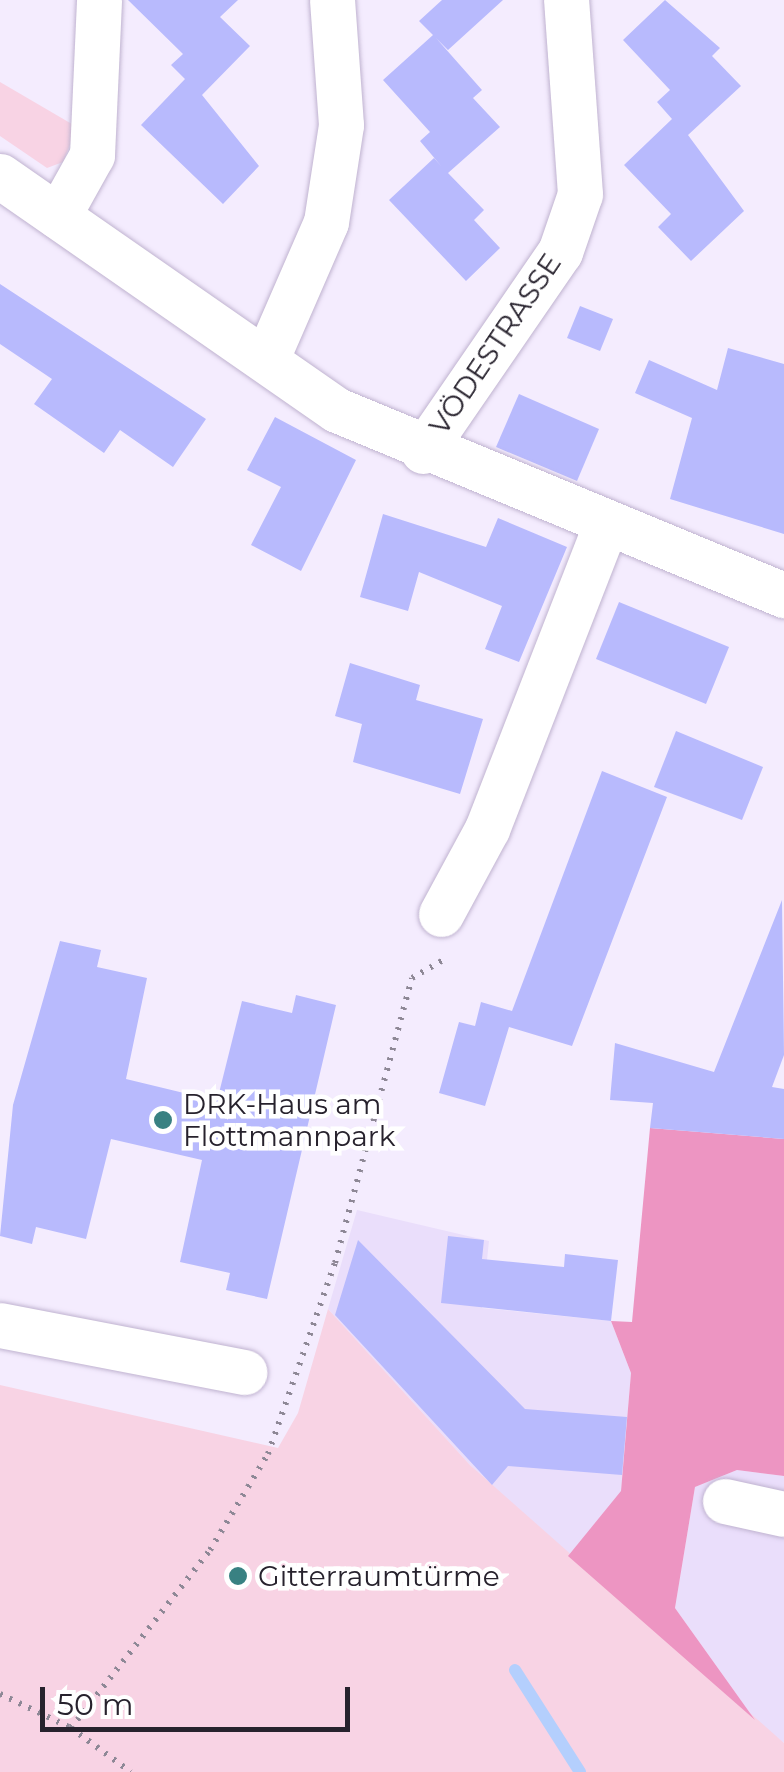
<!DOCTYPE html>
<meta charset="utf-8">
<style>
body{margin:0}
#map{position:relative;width:784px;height:1772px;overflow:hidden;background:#f4ecfe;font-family:Montserrat,sans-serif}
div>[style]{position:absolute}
.built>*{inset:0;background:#eadefb}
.green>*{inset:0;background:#f8d3e4}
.forest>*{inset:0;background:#ed95c2}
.stream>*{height:12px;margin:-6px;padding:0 6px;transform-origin:6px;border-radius:6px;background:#b4cffd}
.building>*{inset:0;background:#b8bafd}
.path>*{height:6px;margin-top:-3px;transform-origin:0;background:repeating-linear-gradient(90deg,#8e8896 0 2.5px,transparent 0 10.5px)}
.roads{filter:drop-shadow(0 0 2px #c0b3d0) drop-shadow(0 0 2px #c0b3d0)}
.minor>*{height:45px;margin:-22.5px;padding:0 22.5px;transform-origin:22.5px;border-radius:22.5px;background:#fff}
.dots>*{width:28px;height:28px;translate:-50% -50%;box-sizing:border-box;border:5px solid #fff;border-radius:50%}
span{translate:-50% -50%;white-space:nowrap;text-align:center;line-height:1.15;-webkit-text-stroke:9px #fff;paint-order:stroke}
.street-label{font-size:28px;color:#27222d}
.poi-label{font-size:28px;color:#27222d}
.left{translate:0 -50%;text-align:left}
.scale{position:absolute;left:40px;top:1687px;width:310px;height:45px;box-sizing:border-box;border:5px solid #27222d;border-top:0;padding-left:12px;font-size:30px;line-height:35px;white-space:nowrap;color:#27222d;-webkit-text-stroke:8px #fff;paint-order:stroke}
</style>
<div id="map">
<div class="built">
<i style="clip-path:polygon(357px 1210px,489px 1241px,482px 1308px,611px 1321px,631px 1373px,621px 1492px,568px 1556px,470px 1465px,328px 1309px)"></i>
<i style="clip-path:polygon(737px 1470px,784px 1476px,784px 1743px,755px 1720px,675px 1608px,695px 1487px)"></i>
</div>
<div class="green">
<i style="clip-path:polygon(0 82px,77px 127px,63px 162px,47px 168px,0 136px)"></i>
<i style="clip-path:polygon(328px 1309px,470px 1465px,784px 1743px,784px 1772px,0 1772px,0 1385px,278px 1448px,298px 1413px)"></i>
</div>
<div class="forest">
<i style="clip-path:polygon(650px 1128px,784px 1139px,784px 1476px,737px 1470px,695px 1487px,675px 1608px,755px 1720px,568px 1556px,621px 1491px,631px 1373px,611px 1321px,632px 1322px)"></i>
</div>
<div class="stream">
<i style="left:515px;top:1670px;width:121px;rotate:57.5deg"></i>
</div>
<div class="building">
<i style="clip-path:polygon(128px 0,238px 0,220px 17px,250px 46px,202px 95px,259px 166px,223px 204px,141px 125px,185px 79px,171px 65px,183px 54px)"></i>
<i style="clip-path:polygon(442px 0,503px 0,448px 50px,436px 38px,482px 90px,473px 98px,500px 127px,448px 173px,484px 210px,474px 220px,500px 248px,466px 281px,389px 200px,434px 158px,442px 167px,420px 141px,430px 132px,383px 80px,433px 35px,419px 21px)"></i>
<i style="clip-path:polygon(665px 0,720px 48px,712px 56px,741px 86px,688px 135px,744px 211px,691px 261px,658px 227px,671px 214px,624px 165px,672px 119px,657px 102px,670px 90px,623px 40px)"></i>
<i style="clip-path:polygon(0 284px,206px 419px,173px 467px,120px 430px,104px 453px,34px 404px,52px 379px,0 344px)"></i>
<i style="clip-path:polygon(580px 306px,613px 319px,600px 351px,567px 338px)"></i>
<i style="clip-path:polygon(728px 348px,784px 364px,784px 534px,670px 499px,692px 418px,635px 393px,649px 360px,717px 390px)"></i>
<i style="clip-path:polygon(519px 394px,599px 429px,577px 481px,496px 447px)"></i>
<i style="clip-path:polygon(275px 417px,356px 460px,301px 571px,251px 545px,281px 487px,247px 470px)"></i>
<i style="clip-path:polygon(383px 514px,486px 547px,498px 518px,567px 547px,519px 662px,485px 649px,502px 606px,419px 572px,408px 611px,360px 597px)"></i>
<i style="clip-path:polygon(619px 602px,729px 647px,706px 704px,596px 659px)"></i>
<i style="clip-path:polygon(350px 663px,420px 685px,416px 700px,483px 719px,460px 794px,353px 762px,362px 724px,335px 716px)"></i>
<i style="clip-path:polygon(676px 731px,763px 767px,742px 820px,654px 787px)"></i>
<i style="clip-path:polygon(602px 771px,667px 797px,572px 1046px,509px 1027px,485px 1106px,439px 1093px,459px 1022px,475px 1026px,481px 1002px,512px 1011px)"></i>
<i style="clip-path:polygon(782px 900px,784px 1055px,772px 1087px,784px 1089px,784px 1139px,650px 1128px,653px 1103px,610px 1100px,615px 1043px,714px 1072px)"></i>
<i style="clip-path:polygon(60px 941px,101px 950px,97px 967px,147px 978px,126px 1079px,217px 1101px,242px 1001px,292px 1013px,296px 995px,336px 1005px,267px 1299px,226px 1290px,230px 1273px,180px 1262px,202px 1160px,111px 1139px,86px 1239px,36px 1227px,32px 1244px,0 1236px,13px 1105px)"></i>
<i style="clip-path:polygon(448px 1236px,484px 1240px,482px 1259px,564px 1267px,565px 1254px,618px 1260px,611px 1321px,441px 1303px)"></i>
<i style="clip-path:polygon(358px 1240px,525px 1409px,627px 1417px,622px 1475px,508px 1466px,492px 1485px,335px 1315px)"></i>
</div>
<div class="path">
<i style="left:0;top:1694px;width:79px;rotate:25.6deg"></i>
<i style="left:71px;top:1728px;width:74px;rotate:36.3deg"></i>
<i style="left:71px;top:1728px;width:226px;rotate:-52deg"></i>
<i style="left:210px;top:1550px;width:112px;rotate:-58.9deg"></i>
<i style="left:268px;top:1454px;width:202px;rotate:-70.7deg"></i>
<i style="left:335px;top:1263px;width:295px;rotate:-74.9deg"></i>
<i style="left:412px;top:978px;width:36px;rotate:-30deg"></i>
</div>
<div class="roads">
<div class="minor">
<i style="left:0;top:176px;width:410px;rotate:34.8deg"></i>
<i style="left:337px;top:410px;width:484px;rotate:22.5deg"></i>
<i style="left:58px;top:216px;width:70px;rotate:-60.9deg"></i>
<i style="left:92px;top:155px;width:155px;rotate:-87.4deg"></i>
<i style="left:266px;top:360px;width:150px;rotate:-66.5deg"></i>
<i style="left:326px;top:222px;width:98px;rotate:-81.2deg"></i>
<i style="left:341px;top:125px;width:125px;rotate:-94.1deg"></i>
<i style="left:423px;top:451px;width:242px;rotate:-55.5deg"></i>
<i style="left:560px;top:252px;width:61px;rotate:-71deg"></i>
<i style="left:580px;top:194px;width:195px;rotate:-94.1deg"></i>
<i style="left:441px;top:914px;width:97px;rotate:-61.6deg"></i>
<i style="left:487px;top:829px;width:324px;rotate:-68.7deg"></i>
<i style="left:0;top:1325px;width:249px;rotate:10.9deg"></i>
<i style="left:725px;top:1501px;width:60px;rotate:12.4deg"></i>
</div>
</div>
<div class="dots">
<i style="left:163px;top:1120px;background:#398182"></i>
<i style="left:238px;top:1576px;background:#398182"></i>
</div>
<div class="street-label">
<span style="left:495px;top:344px;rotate:-56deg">VÖDESTRASSE</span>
</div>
<div class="poi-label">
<span class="left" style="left:183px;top:1120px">DRK-Haus am<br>Flottmannpark</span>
<span class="left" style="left:258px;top:1576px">Gitterraumtürme</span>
</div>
<div class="scale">50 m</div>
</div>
